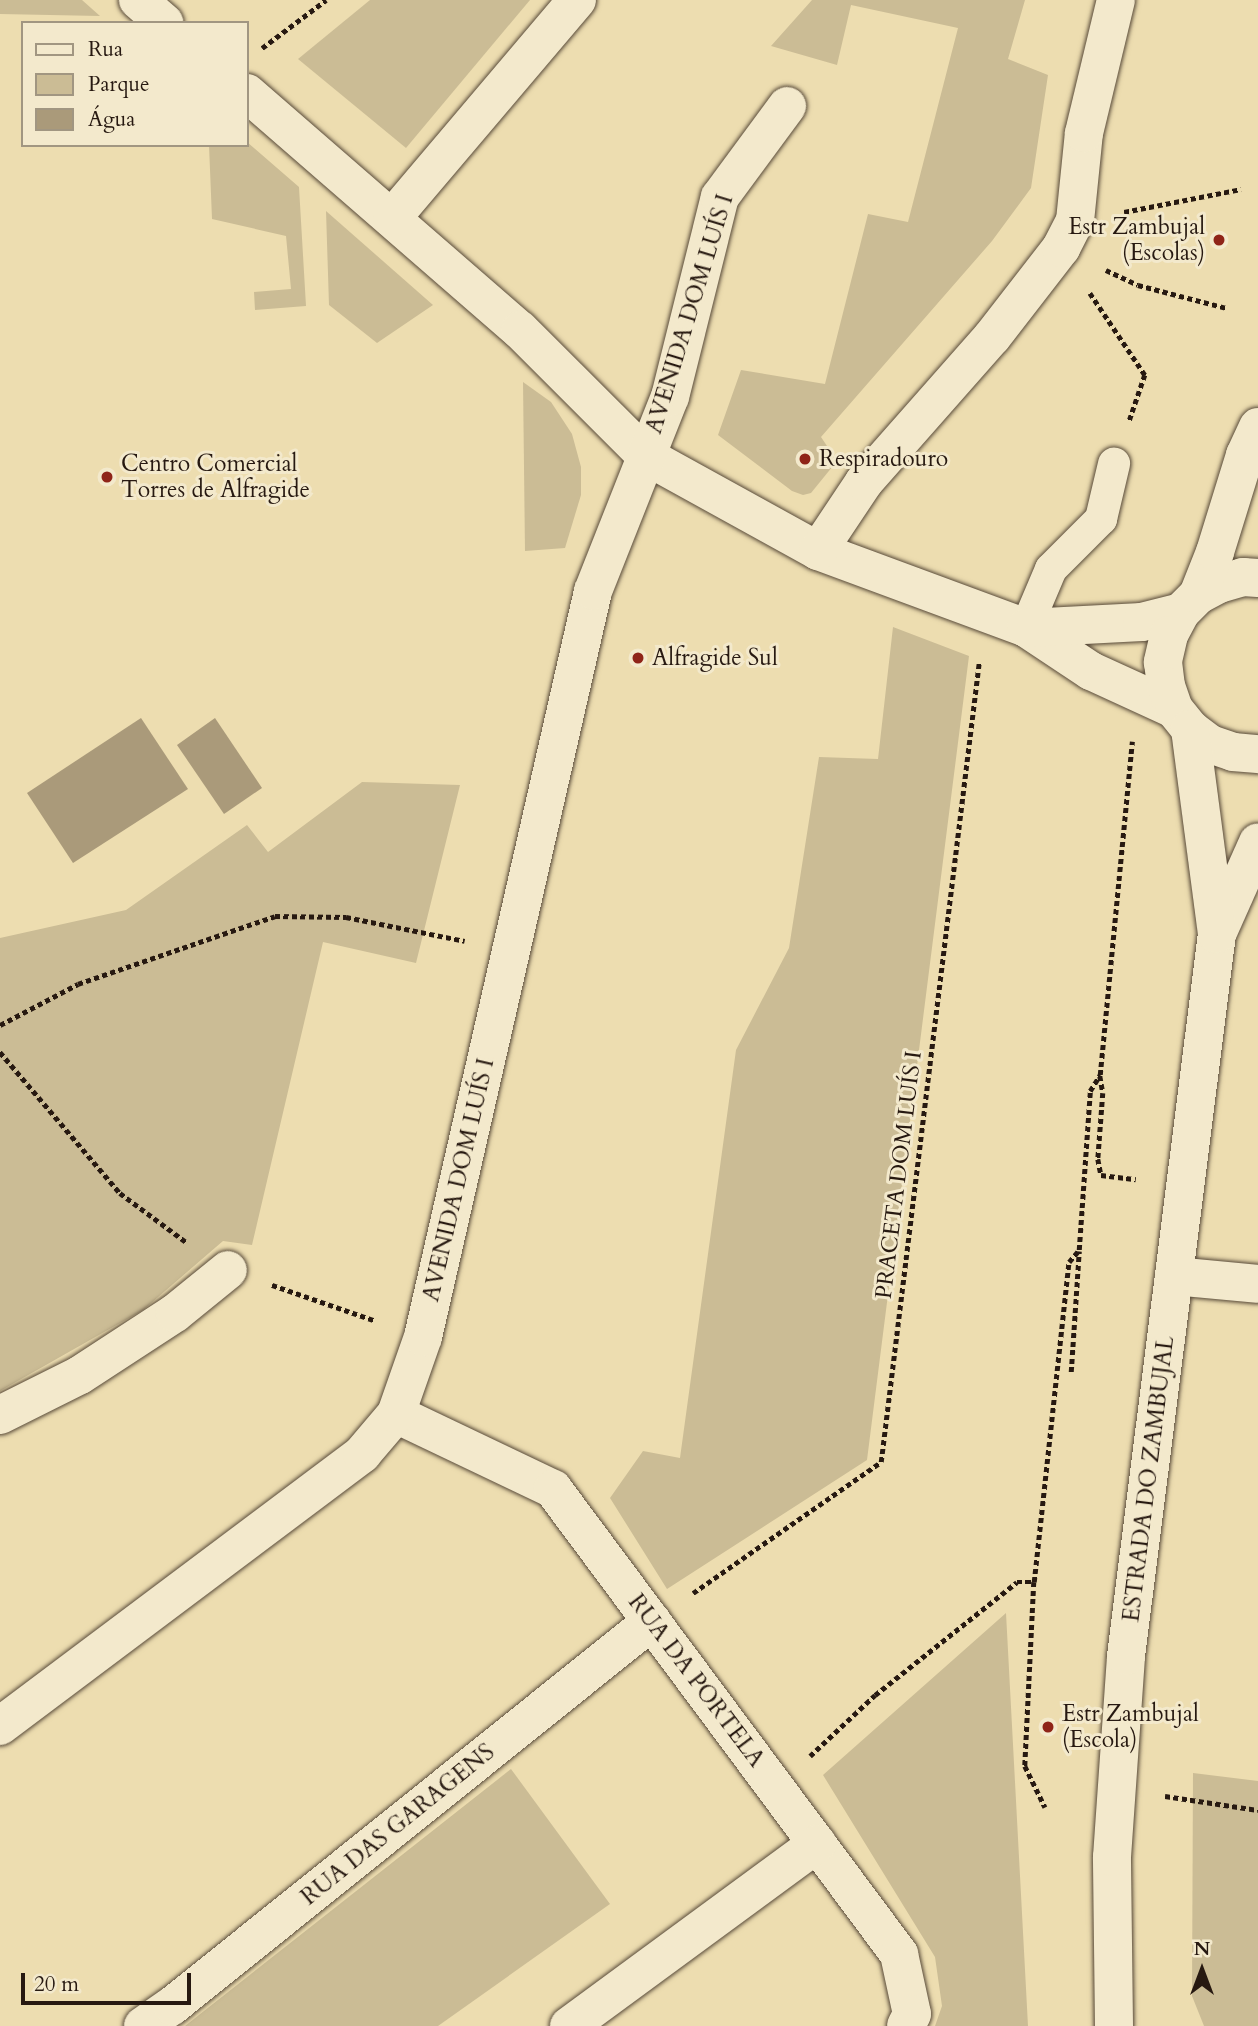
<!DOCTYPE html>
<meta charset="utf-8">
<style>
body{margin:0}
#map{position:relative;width:1258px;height:2026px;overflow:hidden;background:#edddb0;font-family:Cardo,serif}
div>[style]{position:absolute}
.green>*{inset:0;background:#cbbc95}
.water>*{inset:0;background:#aa9a7a}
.path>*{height:4.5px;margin-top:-2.25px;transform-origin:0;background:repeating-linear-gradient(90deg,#271911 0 5px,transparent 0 8.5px)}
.roads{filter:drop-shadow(0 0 2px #584a39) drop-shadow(0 0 2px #584a39)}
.lane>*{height:32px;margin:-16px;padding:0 16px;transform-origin:16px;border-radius:16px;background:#f3e9cc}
.street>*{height:38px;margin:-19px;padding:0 19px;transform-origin:19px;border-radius:19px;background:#f3e9cc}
.secondary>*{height:38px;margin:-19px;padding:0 19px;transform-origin:19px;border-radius:19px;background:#f3e9cc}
.dots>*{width:19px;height:19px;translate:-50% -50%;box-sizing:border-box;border:4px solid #f3e9cc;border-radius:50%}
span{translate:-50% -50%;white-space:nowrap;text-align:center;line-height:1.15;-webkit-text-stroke:6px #f3e9cc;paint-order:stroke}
.poi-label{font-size:23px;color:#271911}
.right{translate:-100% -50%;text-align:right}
.left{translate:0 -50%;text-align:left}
.street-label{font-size:23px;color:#271911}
.legend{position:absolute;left:21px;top:21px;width:228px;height:126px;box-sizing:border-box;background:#f3e9cc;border:2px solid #a19681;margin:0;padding:9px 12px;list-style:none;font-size:21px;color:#271911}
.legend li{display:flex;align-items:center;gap:14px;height:35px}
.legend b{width:35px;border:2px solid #a19681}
.north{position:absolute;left:1167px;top:1935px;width:70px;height:70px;-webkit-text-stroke:5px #f3e9cc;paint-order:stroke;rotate:0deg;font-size:19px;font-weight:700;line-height:28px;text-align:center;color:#271911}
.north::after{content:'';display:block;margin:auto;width:24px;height:32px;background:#271911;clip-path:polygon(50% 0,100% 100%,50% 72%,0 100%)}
.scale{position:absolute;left:21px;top:1973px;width:170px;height:32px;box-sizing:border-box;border:4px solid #271911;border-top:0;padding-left:9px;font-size:21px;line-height:24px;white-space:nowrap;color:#271911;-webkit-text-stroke:5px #f3e9cc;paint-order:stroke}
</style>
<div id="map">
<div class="green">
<i style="clip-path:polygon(0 0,82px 0,100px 16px,0 14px)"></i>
<i style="clip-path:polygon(370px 0,530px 0,406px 148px,298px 59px)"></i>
<i style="clip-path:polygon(812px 0,1025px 0,1008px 59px,1048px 75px,1031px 188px,992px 241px,821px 437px,837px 461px,811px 493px,803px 495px,792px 491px,718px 435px,741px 370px,825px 384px,868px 214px,908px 222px,958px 28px,851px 5px,837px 65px,771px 46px)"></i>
<i style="clip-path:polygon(247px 142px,299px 187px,306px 306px,255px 310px,254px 292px,291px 289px,286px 236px,212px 219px,209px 145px,247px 145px)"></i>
<i style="clip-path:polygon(326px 211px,433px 305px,377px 343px,329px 305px)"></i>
<i style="clip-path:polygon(523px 382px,551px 402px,572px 434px,581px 467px,581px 495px,565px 548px,525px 551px)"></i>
<i style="clip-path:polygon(893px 627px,969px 656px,867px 1460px,667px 1589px,610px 1498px,643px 1451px,680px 1458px,736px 1050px,789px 948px,819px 757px,878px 759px)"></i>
<i style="clip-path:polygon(362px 782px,460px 785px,416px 963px,323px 942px,252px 1245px,223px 1241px,143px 1310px,0 1391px,0 938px,126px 910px,247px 825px,268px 852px)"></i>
<i style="clip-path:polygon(1006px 1613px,1028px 2026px,935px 2026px,942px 2006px,935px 1957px,823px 1775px)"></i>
<i style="clip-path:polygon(511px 1769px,610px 1904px,438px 2026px,185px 2026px)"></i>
<i style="clip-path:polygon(1193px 1773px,1258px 1781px,1258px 2026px,1204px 2026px,1192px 1996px)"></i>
</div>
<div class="water">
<i style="clip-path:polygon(141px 718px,188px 789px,73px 863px,27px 793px)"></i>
<i style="clip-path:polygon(215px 718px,262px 788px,224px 814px,177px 745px)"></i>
</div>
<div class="path">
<i style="left:262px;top:48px;width:80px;rotate:-36.9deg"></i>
<i style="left:1124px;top:212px;width:119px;rotate:-11.1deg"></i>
<i style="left:1106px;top:270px;width:35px;rotate:25deg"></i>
<i style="left:1138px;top:285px;width:91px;rotate:14.6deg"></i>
<i style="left:1090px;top:293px;width:99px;rotate:56.1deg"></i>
<i style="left:1145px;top:375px;width:50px;rotate:108.8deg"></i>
<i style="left:0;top:1025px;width:88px;rotate:-27.7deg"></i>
<i style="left:78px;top:984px;width:208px;rotate:-19deg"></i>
<i style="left:275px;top:916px;width:71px;rotate:0.8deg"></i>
<i style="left:346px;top:917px;width:121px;rotate:11.4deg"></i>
<i style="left:0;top:1052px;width:185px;rotate:49.6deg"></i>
<i style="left:120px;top:1193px;width:82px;rotate:36.6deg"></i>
<i style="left:1100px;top:1076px;width:17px;rotate:80deg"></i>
<i style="left:1103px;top:1093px;width:66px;rotate:94.3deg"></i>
<i style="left:1098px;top:1159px;width:16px;rotate:79deg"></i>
<i style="left:1101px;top:1175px;width:35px;rotate:7deg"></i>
<i style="left:272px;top:1285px;width:110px;rotate:19.1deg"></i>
<i style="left:1071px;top:1372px;width:121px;rotate:-86.2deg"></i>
<i style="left:1034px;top:1582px;width:322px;rotate:-83.8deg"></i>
<i style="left:1069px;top:1262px;width:16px;rotate:-50deg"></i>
<i style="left:1079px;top:1250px;width:159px;rotate:-86deg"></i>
<i style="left:1090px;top:1091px;width:19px;rotate:-58deg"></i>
<i style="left:1100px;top:1075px;width:335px;rotate:-84.5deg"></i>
<i style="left:693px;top:1593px;width:229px;rotate:-34.9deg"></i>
<i style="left:881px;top:1462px;width:805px;rotate:-83.01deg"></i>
<i style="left:810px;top:1756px;width:89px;rotate:-43.2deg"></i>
<i style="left:875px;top:1695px;width:181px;rotate:-38.5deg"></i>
<i style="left:1017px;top:1582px;width:17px"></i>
<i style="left:1034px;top:1582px;width:184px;rotate:92.8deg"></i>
<i style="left:1025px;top:1766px;width:46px;rotate:64deg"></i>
<i style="left:1165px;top:1796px;width:94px;rotate:8.6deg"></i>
</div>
<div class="roads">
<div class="lane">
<i style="left:1026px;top:628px;width:64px;rotate:-67deg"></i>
<i style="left:1051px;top:569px;width:71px;rotate:-45deg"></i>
<i style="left:1101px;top:519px;width:57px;rotate:-76.7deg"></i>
</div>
<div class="street">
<i style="left:138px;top:0;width:35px;rotate:41deg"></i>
<i style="left:247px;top:93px;width:362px;rotate:41deg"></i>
<i style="left:520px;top:330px;width:178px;rotate:45deg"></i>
<i style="left:646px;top:456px;width:196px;rotate:28.9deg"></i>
<i style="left:818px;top:551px;width:222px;rotate:20.3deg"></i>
<i style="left:1026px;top:628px;width:78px;rotate:33.5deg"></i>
<i style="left:1091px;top:671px;width:91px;rotate:24.6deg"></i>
<i style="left:392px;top:218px;width:286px;rotate:-49.7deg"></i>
<i style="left:818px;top:551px;width:83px;rotate:-56.3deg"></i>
<i style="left:864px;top:482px;width:193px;rotate:-48.6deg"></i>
<i style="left:992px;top:337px;width:113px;rotate:-52.2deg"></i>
<i style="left:1061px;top:248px;width:30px;rotate:-63deg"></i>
<i style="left:1075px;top:221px;width:88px;rotate:-84.2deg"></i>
<i style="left:1084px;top:133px;width:137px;rotate:-76.5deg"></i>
<i style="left:1026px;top:628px;width:116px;rotate:-3deg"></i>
<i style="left:1142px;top:622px;width:40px;rotate:-14.4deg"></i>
<i style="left:1174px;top:1276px;width:84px;rotate:5.4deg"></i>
<i style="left:396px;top:1414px;width:174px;rotate:25.5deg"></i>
<i style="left:553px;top:1489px;width:580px;rotate:53.35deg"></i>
<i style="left:899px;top:1954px;width:61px;rotate:77.8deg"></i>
<i style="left:912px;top:2014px;width:13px;rotate:117deg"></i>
<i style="left:0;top:1415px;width:89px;rotate:-26.6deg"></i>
<i style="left:80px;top:1375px;width:113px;rotate:-33.1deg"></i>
<i style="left:175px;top:1313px;width:68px;rotate:-39.1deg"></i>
<i style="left:0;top:1726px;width:453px;rotate:-36.9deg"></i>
<i style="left:362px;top:1454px;width:52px;rotate:-49.6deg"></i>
<i style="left:396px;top:1414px;width:82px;rotate:-70.7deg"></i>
<i style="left:423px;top:1337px;width:765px;rotate:-77.16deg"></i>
<i style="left:593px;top:591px;width:209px;rotate:-68.4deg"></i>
<i style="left:670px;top:397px;width:206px;rotate:-76deg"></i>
<i style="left:720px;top:197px;width:113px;rotate:-53.6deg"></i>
<i style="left:143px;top:2026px;width:35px;rotate:-35deg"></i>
<i style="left:172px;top:2006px;width:615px;rotate:-38.73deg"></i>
<i style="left:569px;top:2026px;width:308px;rotate:-36.3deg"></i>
</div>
<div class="secondary">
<i style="left:1258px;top:578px;width:15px;rotate:-176deg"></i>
<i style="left:1243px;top:577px;width:25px;rotate:164deg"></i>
<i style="left:1219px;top:584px;width:24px;rotate:152deg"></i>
<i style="left:1198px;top:595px;width:24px;rotate:135deg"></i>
<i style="left:1181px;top:612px;width:26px;rotate:118deg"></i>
<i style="left:1169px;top:635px;width:28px;rotate:103deg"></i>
<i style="left:1163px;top:662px;width:24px;rotate:83deg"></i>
<i style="left:1166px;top:686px;width:24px;rotate:71deg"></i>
<i style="left:1174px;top:709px;width:26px;rotate:51deg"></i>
<i style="left:1190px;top:729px;width:25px;rotate:37deg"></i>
<i style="left:1210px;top:744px;width:24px;rotate:19deg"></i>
<i style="left:1233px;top:752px;width:25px;rotate:5deg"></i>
<i style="left:1198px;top:595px;width:46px;rotate:-68.4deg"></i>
<i style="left:1215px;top:552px;width:102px;rotate:-72.8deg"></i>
<i style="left:1245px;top:455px;width:31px;rotate:-65deg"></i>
<i style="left:1218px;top:932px;width:98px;rotate:-66deg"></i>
<i style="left:1114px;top:2026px;width:169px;rotate:-90.7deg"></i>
<i style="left:1112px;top:1857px;width:201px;rotate:-86deg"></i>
<i style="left:1126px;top:1656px;width:728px;rotate:-82.82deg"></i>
<i style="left:1217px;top:934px;width:207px;rotate:-97.5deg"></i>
</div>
</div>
<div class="dots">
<i style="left:1219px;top:240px;background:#8f2418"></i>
<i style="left:805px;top:459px;background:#8f2418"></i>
<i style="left:107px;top:477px;background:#8f2418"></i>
<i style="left:638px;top:658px;background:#8f2418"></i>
<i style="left:1048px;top:1727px;background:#8f2418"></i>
</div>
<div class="poi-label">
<span class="right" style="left:1205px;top:240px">Estr Zambujal<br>(Escolas)</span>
<span class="left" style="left:819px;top:459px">Respiradouro</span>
<span class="left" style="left:121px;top:477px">Centro Comercial<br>Torres de Alfragide</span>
<span class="left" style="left:652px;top:658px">Alfragide Sul</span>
<span class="left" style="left:1062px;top:1727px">Estr Zambujal<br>(Escola)</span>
</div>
<div class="street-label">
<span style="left:690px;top:314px;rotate:-73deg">AVENIDA DOM LUÍS I</span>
<span style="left:899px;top:1175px;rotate:-83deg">PRACETA DOM LUÍS I</span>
<span style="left:459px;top:1180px;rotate:-77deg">AVENIDA DOM LUÍS I</span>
<span style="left:1149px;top:1479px;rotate:-83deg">ESTRADA DO ZAMBUJAL</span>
<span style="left:696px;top:1681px;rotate:53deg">RUA DA PORTELA</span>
<span style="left:398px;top:1825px;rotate:-39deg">RUA DAS GARAGENS</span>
</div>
<ul class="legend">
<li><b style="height:9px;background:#f3e9cc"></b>Rua</li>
<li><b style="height:19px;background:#cbbc95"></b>Parque</li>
<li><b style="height:19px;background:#aa9a7a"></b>Água</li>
</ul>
<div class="north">N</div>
<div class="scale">20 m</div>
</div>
